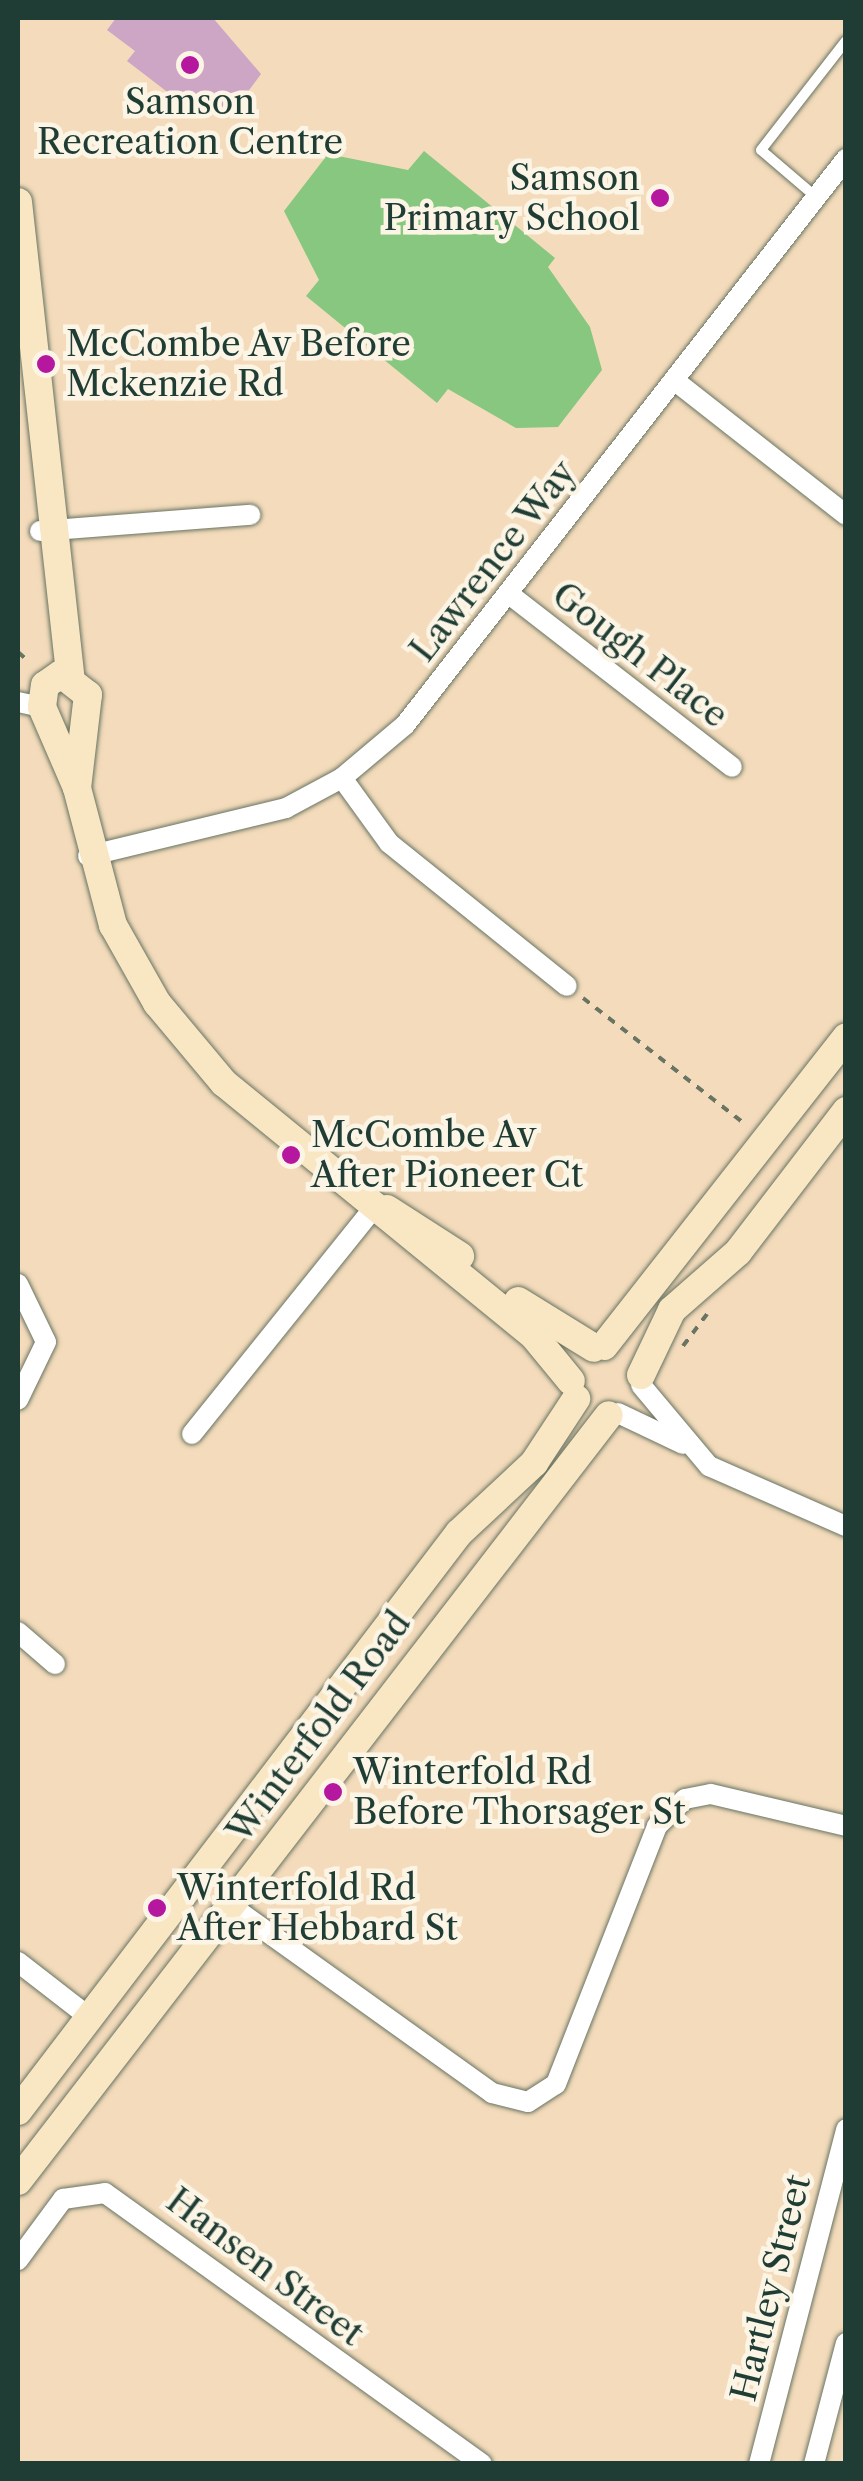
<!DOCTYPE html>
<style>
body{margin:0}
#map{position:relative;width:863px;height:2481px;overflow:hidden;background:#f3dbbb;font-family:"Libre Caslon Text",serif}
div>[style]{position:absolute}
.green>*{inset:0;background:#87c77f}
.building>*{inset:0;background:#cda5c5}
.path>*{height:4px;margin-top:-2px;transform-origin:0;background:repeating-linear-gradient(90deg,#697463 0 8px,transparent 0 16px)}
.roads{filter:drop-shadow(0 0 2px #697463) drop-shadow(0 0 2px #697463)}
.lane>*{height:10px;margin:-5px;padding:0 5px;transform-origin:5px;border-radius:5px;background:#fff}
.street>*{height:20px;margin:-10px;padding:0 10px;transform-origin:10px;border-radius:10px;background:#fff}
.secondary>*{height:28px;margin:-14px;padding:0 14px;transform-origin:14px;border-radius:14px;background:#f9e7c3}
.dots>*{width:28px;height:28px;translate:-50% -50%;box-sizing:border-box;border:5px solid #fcf5e5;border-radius:50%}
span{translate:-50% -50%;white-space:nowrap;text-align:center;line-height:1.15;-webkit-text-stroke:9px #fcf5e5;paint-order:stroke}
.poi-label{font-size:35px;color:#1f3d34}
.right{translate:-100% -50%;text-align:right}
.left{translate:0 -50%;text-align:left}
.street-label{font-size:35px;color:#1f3d34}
.frame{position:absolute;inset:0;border:20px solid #1f3d34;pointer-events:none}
</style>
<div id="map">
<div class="green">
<i style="clip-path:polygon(424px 151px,555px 258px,548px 267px,590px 327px,602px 370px,558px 427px,516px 428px,448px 389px,437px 403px,306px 296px,319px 280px,284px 211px,328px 154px,408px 170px)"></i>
</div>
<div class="building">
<i style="clip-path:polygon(116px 18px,213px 18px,261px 74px,235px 109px,226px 102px,217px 114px,191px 94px,183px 104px,127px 61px,135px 51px,107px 30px)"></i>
</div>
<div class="path">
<i style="left:18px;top:652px;width:15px;rotate:42deg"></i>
<i style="left:583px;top:998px;width:205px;rotate:37.9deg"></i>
<i style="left:683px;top:1346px;width:40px;rotate:-53deg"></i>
</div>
<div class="roads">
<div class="lane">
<i style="left:816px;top:197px;width:72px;rotate:-139.5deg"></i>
<i style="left:761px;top:150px;width:138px;rotate:-52.1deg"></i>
</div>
<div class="street">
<i style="left:674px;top:380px;width:219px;rotate:38.1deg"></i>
<i style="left:40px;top:531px;width:211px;rotate:-4.4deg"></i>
<i style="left:509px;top:594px;width:282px;rotate:37.8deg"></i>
<i style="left:18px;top:702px;width:25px;rotate:12deg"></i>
<i style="left:342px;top:778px;width:80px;rotate:54.1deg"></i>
<i style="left:389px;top:843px;width:228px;rotate:38.8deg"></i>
<i style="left:88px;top:856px;width:204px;rotate:-13.6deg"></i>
<i style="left:286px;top:808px;width:64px;rotate:-28.2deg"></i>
<i style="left:342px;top:778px;width:82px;rotate:-40.1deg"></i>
<i style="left:405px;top:725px;width:718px;rotate:-52.08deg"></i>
<i style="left:18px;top:1284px;width:64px;rotate:64.2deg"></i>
<i style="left:46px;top:1342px;width:64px;rotate:115.8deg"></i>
<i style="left:641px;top:1385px;width:106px;rotate:50deg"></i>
<i style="left:709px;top:1466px;width:150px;rotate:23.7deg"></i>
<i style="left:618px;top:1413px;width:72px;rotate:25.5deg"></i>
<i style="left:192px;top:1434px;width:295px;rotate:-51.2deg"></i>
<i style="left:18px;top:1632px;width:49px;rotate:40.9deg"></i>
<i style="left:231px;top:1906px;width:321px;rotate:35.6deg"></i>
<i style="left:492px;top:2093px;width:37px;rotate:14deg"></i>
<i style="left:528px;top:2102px;width:33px;rotate:-33deg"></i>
<i style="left:556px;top:2084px;width:277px;rotate:-68.6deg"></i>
<i style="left:657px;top:1826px;width:39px;rotate:-44deg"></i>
<i style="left:685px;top:1799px;width:26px;rotate:-11deg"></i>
<i style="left:711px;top:1794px;width:139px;rotate:13.3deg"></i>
<i style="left:18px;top:1962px;width:90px;rotate:37.8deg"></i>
<i style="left:18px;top:2260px;width:76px;rotate:-53.6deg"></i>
<i style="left:63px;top:2199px;width:42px;rotate:-8.1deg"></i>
<i style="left:105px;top:2193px;width:464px;rotate:35.7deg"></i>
<i style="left:759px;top:2464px;width:346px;rotate:-75.4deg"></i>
<i style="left:814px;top:2464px;width:125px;rotate:-75.2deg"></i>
</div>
<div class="secondary">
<i style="left:18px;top:202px;width:475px;rotate:83.7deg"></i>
<i style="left:77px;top:788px;width:94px;rotate:-83.3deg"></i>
<i style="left:88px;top:695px;width:34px;rotate:-142deg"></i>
<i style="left:61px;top:674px;width:19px;rotate:145deg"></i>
<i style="left:45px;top:685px;width:22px;rotate:98deg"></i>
<i style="left:42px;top:707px;width:88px;rotate:66.6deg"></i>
<i style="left:77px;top:788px;width:142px;rotate:75.3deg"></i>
<i style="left:113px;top:925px;width:90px;rotate:60.6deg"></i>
<i style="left:157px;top:1003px;width:104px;rotate:50.1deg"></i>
<i style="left:224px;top:1083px;width:400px;rotate:39.2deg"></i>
<i style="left:534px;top:1336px;width:58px;rotate:50.6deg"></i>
<i style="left:387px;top:1209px;width:87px;rotate:32.8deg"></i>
<i style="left:518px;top:1301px;width:89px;rotate:31.7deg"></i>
<i style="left:604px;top:1346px;width:392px;rotate:-51.9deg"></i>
<i style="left:641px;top:1375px;width:72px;rotate:-64.5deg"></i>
<i style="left:672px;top:1310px;width:88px;rotate:-41.3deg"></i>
<i style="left:738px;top:1252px;width:178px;rotate:-52.5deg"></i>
<i style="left:18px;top:2111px;width:727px;rotate:-52.66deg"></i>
<i style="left:459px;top:1533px;width:103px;rotate:-43deg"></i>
<i style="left:534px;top:1463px;width:77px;rotate:-56.7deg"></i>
<i style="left:18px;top:2181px;width:967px;rotate:-52.35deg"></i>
</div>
</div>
<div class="dots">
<i style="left:190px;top:65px;background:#b5179e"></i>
<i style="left:660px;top:198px;background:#b5179e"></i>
<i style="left:46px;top:364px;background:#b5179e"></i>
<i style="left:291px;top:1155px;background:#b5179e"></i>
<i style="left:333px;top:1792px;background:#b5179e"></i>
<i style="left:157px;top:1908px;background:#b5179e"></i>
</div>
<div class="poi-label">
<span style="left:190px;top:122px">Samson<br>Recreation Centre</span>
<span class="right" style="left:640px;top:198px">Samson<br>Primary School</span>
<span class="left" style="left:66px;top:364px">McCombe Av Before<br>Mckenzie Rd</span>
<span class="left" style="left:311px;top:1155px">McCombe Av<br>After Pioneer Ct</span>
<span class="left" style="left:353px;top:1792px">Winterfold Rd<br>Before Thorsager St</span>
<span class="left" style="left:177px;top:1908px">Winterfold Rd<br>After Hebbard St</span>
</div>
<div class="street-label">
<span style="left:493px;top:561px;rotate:-52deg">Lawrence Way</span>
<span style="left:640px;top:655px;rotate:38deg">Gough Place</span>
<span style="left:319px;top:1727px;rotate:-53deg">Winterfold Road</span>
<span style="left:265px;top:2267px;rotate:37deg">Hansen Street</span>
<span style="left:771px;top:2288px;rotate:-76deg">Hartley Street</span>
</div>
<div class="frame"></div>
</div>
